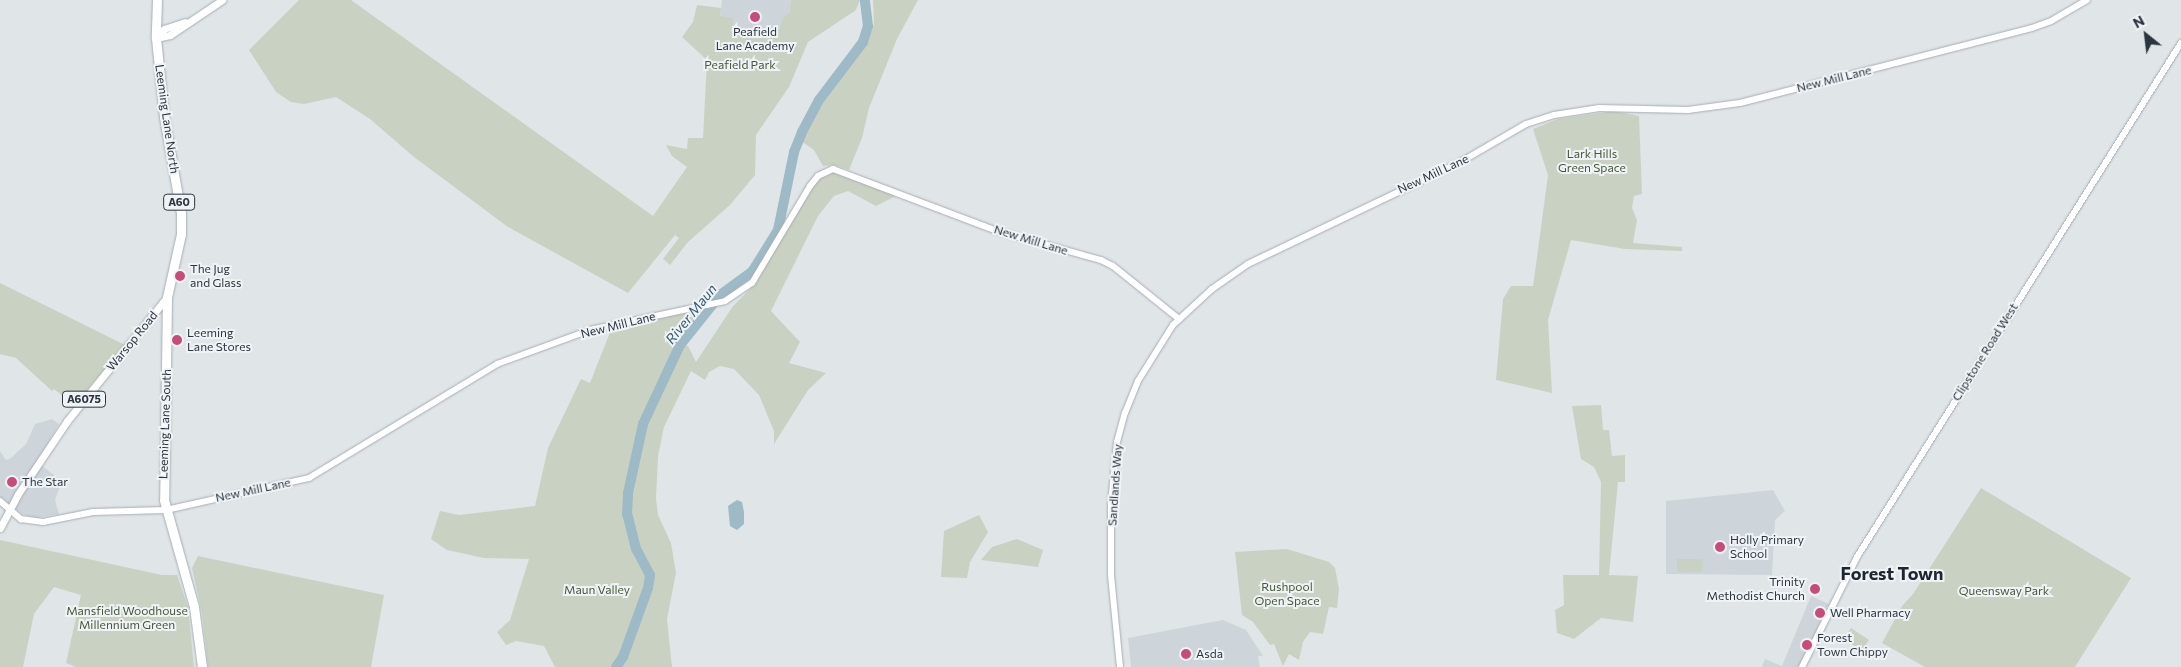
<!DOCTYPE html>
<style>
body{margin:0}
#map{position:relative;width:2181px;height:667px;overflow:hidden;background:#e0e5e8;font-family:Commissioner,sans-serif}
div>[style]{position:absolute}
.built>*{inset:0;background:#ced5da}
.green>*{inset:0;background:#c9d2c2}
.water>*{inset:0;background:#9dbac6}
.river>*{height:10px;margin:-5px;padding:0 5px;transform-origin:5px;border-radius:5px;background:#9dbac6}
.roads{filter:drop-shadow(0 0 1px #a6adb2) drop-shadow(0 0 1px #a6adb2)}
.secondary>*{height:6px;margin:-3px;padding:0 3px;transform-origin:3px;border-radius:3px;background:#fff}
.primary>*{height:7px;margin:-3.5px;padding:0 3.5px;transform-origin:3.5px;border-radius:3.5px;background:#fff}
.highway>*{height:9px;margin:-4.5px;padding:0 4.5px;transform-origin:4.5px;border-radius:4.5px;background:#fff}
.dots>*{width:14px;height:14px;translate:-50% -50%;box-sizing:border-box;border:2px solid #eff3f6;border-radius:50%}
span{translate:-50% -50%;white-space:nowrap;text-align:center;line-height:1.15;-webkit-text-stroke:4px #eff3f6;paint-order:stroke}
.shield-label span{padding:1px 4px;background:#eff3f6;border:1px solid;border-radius:4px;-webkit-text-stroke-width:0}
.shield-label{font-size:11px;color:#2a363f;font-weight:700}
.poi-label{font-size:12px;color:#2a363f}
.left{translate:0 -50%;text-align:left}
.right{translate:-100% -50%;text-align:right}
.park-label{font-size:12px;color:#455a38}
.street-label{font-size:12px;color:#2a363f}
.water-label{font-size:14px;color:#365d70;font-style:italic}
.district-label{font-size:18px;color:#1c272f;font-weight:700}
.north{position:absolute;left:2121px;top:10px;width:50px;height:50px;-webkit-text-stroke:4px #eff3f6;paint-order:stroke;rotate:331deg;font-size:14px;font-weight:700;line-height:20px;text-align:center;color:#2a363f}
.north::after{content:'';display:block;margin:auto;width:18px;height:22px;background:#2a363f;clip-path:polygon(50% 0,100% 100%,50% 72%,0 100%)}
</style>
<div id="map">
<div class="built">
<i style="clip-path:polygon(722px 0,791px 0,789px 13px,778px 34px,732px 26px,720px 17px)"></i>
<i style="clip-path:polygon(52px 419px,59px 424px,37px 462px,62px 481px,55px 500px,59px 514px,36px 518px,22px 514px,0 497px,0 451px,6px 460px,11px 458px,26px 444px,35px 424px)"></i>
<i style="clip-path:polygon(1773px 490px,1785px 511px,1775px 520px,1772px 575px,1666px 574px,1666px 501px)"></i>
<i style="clip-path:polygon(1811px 596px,1829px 604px,1799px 667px,1762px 667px,1765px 659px,1782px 666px)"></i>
<i style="clip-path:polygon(1223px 620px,1246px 630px,1263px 656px,1258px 656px,1260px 667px,1131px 667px,1128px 638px)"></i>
</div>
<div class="green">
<i style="clip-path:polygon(299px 0,351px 0,653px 216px,687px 167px,672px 156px,666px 145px,687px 149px,688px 138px,703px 138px,707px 60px,682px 37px,693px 22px,697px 5px,721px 8px,720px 16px,733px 18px,733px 26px,777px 34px,783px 18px,789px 13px,791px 0,860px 0,856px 10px,808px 42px,789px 87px,756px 135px,755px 175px,730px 205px,688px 242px,670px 265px,663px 259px,679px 238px,675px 235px,628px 293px,508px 227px,414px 157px,370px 119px,336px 97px,304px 104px,291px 102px,276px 92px,249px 50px)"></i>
<i style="clip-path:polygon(873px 0,918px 0,897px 39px,869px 108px,862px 138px,849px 170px,835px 165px,823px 166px,814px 150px,801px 141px,821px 104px,866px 43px,874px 24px)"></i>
<i style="clip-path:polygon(1614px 111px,1639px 116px,1642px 194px,1634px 196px,1632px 208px,1637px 220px,1633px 243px,1682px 247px,1682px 251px,1625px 249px,1571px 240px,1548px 320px,1552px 393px,1496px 380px,1503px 299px,1511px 286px,1533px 286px,1537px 257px,1548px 175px,1533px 129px,1558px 119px)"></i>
<i style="clip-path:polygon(830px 172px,840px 172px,898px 195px,876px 206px,848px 191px,834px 196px,818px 216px,771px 311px,800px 342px,789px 363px,826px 373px,808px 390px,774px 444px,774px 431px,759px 395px,734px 369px,720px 366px,709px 372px,705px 380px,691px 371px,664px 427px,658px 456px,656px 499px,658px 515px,671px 543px,676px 573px,667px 619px,672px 667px,555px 667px,544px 646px,516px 641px,506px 645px,497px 632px,510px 620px,529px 559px,484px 558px,447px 550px,431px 539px,440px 511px,459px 515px,535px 506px,548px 448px,581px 379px,590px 383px,613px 325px,705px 309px,681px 338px,665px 368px,641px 423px,634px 472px,646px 421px,679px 344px,688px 346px,696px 362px,733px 306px,755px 284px,814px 183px)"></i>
<i style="clip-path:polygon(0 283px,125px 345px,74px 405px,54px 389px,52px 391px,16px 358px,0 354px)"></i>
<i style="clip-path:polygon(1601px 405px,1603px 430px,1609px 430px,1612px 456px,1625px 455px,1625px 482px,1618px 482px,1609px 575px,1638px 576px,1633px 622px,1601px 618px,1574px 639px,1557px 633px,1555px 610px,1564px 605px,1563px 575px,1599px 575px,1601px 482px,1594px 467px,1581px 459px,1572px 406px)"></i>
<i style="clip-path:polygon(1981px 488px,2131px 578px,2075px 667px,1925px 667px,1882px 643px,1902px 606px,1913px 594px)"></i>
<i style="clip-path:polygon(979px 515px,988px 532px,970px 562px,967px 578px,941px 577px,944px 531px)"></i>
<i style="clip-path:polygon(1017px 539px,1043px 550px,1038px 567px,981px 560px,992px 547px)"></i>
<i style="clip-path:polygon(0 540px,162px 575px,177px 575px,188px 607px,194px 667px,76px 667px,66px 663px,81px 595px,54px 587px,34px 614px,23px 667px,0 667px)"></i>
<i style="clip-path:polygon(1287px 549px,1329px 562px,1335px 568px,1339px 589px,1337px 608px,1329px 607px,1323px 634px,1310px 632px,1303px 642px,1299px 660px,1289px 654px,1283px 666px,1274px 644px,1270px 645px,1253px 622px,1242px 615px,1235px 552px)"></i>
<i style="clip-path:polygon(198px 556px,384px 595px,371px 667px,208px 667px,202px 613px,192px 568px)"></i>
<i style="clip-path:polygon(1677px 559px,1703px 559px,1702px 572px,1677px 572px)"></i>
<i style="clip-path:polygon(1851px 628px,1869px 640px,1862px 651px,1844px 639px)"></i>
</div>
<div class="water">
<i style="clip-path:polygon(737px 500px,742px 502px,744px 512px,744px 524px,737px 530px,730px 526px,728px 506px)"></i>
</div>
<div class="river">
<i style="left:616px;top:667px;width:12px;rotate:-55deg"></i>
<i style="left:623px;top:657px;width:73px;rotate:-70.1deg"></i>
<i style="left:648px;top:588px;width:13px;rotate:-81deg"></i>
<i style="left:650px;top:575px;width:30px;rotate:-118deg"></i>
<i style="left:636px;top:549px;width:36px;rotate:-104deg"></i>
<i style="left:627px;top:514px;width:21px;rotate:-87deg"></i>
<i style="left:628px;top:493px;width:71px;rotate:-77.7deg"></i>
<i style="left:643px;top:424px;width:87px;rotate:-64.9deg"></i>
<i style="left:680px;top:345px;width:64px;rotate:-51.3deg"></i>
<i style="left:720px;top:295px;width:39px;rotate:-36deg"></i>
<i style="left:752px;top:272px;width:49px;rotate:-58.2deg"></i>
<i style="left:778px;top:230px;width:80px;rotate:-78.4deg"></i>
<i style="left:794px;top:152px;width:22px;rotate:-68deg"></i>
<i style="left:802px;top:132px;width:36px;rotate:-62deg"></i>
<i style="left:819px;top:100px;width:73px;rotate:-52.8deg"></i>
<i style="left:863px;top:42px;width:17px;rotate:-73deg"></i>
<i style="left:868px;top:26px;width:26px;rotate:-97deg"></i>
</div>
<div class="roads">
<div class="secondary">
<i style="left:0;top:501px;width:28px;rotate:41deg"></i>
<i style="left:21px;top:519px;width:22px;rotate:8deg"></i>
<i style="left:43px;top:522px;width:51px;rotate:-11.3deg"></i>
<i style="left:93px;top:512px;width:73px;rotate:-1.6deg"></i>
<i style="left:166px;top:510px;width:147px;rotate:-12.6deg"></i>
<i style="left:309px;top:478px;width:220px;rotate:-31.2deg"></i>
<i style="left:497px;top:364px;width:99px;rotate:-20.1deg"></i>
<i style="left:590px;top:330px;width:138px;rotate:-12.1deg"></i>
<i style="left:725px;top:301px;width:32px;rotate:-34deg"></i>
<i style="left:752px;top:283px;width:113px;rotate:-59.1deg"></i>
<i style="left:810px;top:186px;width:13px;rotate:-51deg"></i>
<i style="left:818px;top:176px;width:17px;rotate:-25deg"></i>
<i style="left:833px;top:169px;width:175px;rotate:20.7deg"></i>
<i style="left:997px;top:231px;width:108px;rotate:15.6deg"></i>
<i style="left:1101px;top:260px;width:13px;rotate:27deg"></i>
<i style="left:1113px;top:266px;width:85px;rotate:38.8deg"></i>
<i style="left:1120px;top:667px;width:92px;rotate:-95.6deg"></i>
<i style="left:1111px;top:575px;width:71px;rotate:-90deg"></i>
<i style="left:1111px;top:504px;width:62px;rotate:-84.5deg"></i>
<i style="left:1117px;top:442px;width:30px;rotate:-75deg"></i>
<i style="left:1125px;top:413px;width:35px;rotate:-68deg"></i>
<i style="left:1138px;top:381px;width:66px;rotate:-58deg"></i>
<i style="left:1173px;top:325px;width:53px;rotate:-42.7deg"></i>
<i style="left:1212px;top:289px;width:44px;rotate:-34.8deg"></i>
<i style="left:1248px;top:264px;width:232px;rotate:-25.6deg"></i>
<i style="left:1457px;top:164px;width:80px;rotate:-30.1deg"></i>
<i style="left:1526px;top:124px;width:29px;rotate:-18deg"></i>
<i style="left:1554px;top:115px;width:46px;rotate:-8.8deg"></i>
<i style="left:1599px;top:108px;width:89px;rotate:1.3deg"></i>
<i style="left:1688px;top:110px;width:52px;rotate:-7.7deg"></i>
<i style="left:1740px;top:103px;width:301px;rotate:-14.4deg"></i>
<i style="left:2032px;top:28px;width:20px;rotate:-20deg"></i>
<i style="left:2051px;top:21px;width:42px;rotate:-30.3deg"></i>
<i style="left:1802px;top:667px;width:123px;rotate:-63.4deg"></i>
<i style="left:1857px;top:557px;width:608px;rotate:-57.77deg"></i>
</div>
<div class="primary">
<i style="left:156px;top:38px;width:14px;rotate:-12deg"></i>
<i style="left:170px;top:35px;width:63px;rotate:-33.9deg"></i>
<i style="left:156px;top:38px;width:12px;rotate:-48deg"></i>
<i style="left:164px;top:29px;width:22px;rotate:-18deg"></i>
<i style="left:0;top:528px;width:38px;rotate:-62deg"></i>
<i style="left:18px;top:494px;width:88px;rotate:-56.1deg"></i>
<i style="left:67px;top:421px;width:159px;rotate:-51.1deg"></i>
</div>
<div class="highway">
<i style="left:157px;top:0;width:38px;rotate:92deg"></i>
<i style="left:156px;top:38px;width:79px;rotate:84.2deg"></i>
<i style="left:164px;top:117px;width:97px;rotate:80deg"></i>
<i style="left:181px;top:213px;width:21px;rotate:90deg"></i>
<i style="left:181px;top:234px;width:65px;rotate:102.5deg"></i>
<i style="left:167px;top:297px;width:203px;rotate:90.8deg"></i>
<i style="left:164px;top:500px;width:111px;rotate:74.3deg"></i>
<i style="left:194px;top:607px;width:61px;rotate:82.4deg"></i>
</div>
</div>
<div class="dots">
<i style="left:755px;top:17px;background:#c74c79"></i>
<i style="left:180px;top:276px;background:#c74c79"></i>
<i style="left:177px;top:340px;background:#c74c79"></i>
<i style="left:12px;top:482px;background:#c74c79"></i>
<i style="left:1720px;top:547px;background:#c74c79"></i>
<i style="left:1815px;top:589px;background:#c74c79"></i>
<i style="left:1820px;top:613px;background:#c74c79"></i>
<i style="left:1807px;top:645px;background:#c74c79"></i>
<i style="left:1186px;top:654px;background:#c74c79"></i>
</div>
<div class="shield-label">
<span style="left:179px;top:202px">A60</span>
<span style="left:84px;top:399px">A6075</span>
</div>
<div class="poi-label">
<span style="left:755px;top:39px">Peafield<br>Lane Academy</span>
<span class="left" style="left:190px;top:276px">The Jug<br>and Glass</span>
<span class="left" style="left:187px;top:340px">Leeming<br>Lane Stores</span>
<span class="left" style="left:22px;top:482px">The Star</span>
<span class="left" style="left:1730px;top:547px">Holly Primary<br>School</span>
<span class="right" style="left:1805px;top:589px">Trinity<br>Methodist Church</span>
<span class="left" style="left:1830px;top:613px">Well Pharmacy</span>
<span class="left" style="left:1817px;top:645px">Forest<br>Town Chippy</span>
<span class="left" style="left:1196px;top:654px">Asda</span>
</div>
<div class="park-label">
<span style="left:740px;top:65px">Peafield Park</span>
<span style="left:1592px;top:161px">Lark Hills<br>Green Space</span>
<span style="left:1287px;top:594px">Rushpool<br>Open Space</span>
<span style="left:597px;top:590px">Maun Valley</span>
<span style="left:2004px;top:591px">Queensway Park</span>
<span style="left:127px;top:618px">Mansfield Woodhouse<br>Millennium Green</span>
</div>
<div class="street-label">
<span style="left:1834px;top:79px;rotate:-14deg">New Mill Lane</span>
<span style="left:167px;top:119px;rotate:82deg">Leeming Lane North</span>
<span style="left:1433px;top:174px;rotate:-25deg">New Mill Lane</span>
<span style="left:1031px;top:240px;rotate:17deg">New Mill Lane</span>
<span style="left:618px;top:325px;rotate:-14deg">New Mill Lane</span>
<span style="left:132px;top:341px;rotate:-51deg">Warsop Road</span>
<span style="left:1985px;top:352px;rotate:-58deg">Clipstone Road West</span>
<span style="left:165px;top:424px;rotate:-88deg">Leeming Lane South</span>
<span style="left:1115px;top:485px;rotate:-86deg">Sandlands Way</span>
<span style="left:253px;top:490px;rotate:-12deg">New Mill Lane</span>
</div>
<div class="water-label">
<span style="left:691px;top:314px;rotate:-51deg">River Maun</span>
</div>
<div class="district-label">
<span style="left:1892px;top:573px">Forest Town</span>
</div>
<div class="north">N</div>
</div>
